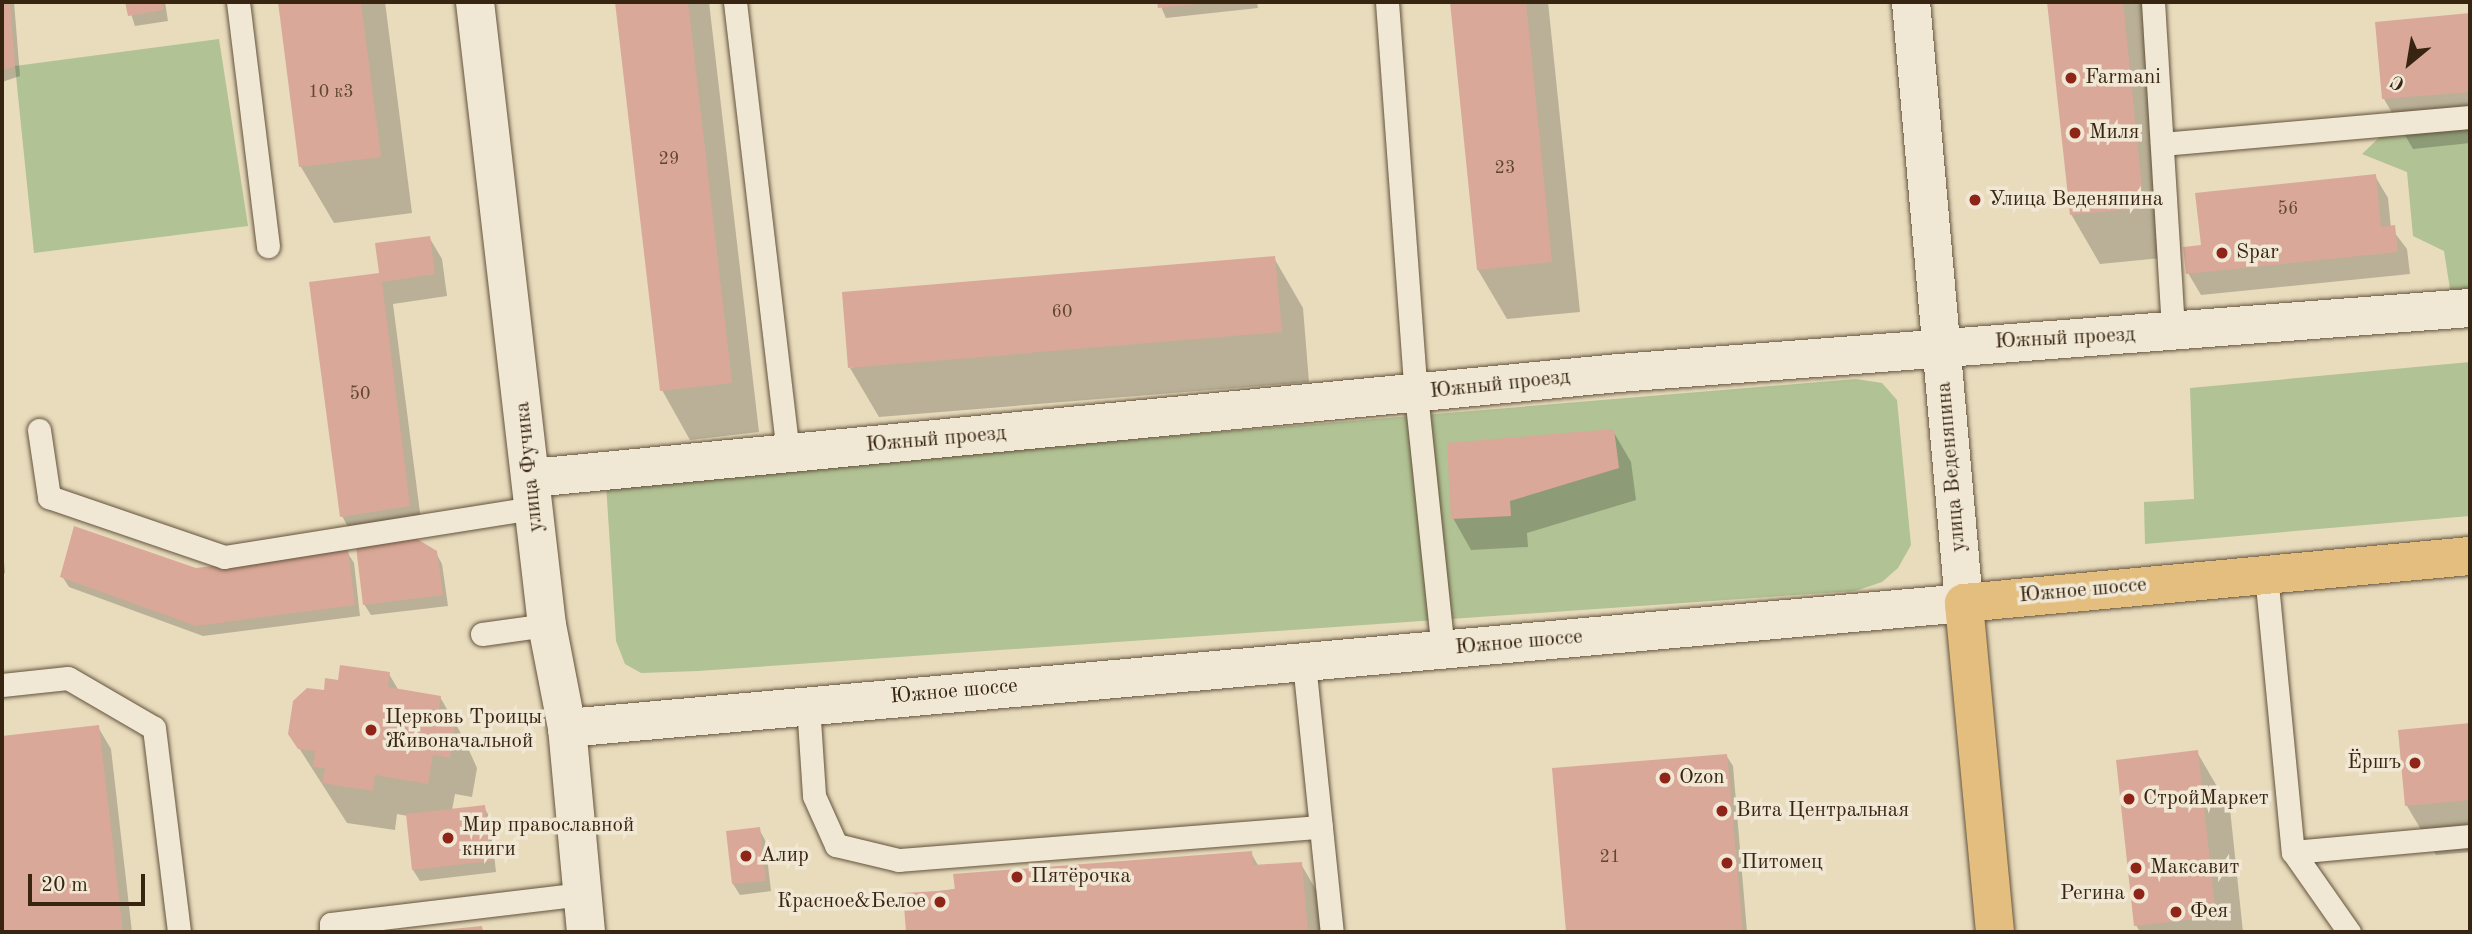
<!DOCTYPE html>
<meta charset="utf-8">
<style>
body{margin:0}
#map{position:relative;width:2472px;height:934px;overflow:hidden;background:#e8dcbd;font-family:"Old Standard TT",serif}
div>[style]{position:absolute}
.green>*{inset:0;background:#b1c294}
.shadow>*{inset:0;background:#0003}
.building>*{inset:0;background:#daa898}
.roads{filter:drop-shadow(0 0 2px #64533c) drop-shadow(0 0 2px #64533c)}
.service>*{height:23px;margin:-11.5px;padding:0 11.5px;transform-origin:11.5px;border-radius:11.5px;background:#f0e8d4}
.minor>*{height:38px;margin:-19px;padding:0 19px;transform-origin:19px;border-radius:19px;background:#f0e8d4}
.tertiary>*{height:38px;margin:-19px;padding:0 19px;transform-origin:19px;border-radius:19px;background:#f0e8d4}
.primary>*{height:38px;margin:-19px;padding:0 19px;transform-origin:19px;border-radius:19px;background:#e4be7e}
.dots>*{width:19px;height:19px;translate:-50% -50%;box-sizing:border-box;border:4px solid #f0e8d4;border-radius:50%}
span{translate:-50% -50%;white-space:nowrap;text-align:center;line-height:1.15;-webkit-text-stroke:7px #f0e8d4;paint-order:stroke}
.number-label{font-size:18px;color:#604633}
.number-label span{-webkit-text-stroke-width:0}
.poi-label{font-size:21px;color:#382511}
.left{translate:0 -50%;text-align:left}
.right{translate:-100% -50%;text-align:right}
.street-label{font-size:21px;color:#382511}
.frame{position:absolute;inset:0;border:4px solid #382511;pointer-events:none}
.north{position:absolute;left:2374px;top:28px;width:70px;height:70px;-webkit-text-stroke:5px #f0e8d4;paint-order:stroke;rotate:210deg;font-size:19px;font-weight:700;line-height:28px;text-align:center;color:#382511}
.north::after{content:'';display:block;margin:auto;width:24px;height:32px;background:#382511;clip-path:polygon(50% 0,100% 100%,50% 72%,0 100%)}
.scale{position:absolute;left:28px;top:874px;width:117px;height:32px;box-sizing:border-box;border:4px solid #382511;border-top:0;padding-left:9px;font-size:21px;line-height:24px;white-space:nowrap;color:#382511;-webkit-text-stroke:5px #f0e8d4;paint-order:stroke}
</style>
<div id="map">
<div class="green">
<i style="clip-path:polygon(219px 39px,248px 226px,34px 253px,15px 66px)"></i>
<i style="clip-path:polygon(2470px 127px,2470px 300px,2452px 302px,2444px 251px,2413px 236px,2407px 172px,2362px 154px,2384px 133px)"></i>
<i style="clip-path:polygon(2470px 362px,2470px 516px,2145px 544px,2144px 502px,2194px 499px,2190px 388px)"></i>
<i style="clip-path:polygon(1856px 379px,1882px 383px,1897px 400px,1911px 545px,1898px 568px,1882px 582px,1855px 591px,698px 671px,641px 673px,625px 664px,616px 641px,606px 483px)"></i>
</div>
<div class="shadow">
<i style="clip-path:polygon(2px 2px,14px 2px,20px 76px,2px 82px)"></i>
<i style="clip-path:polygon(127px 2px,165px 2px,168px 21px,135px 26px)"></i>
<i style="clip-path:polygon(280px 2px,385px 2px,412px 213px,334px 223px,301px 167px)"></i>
<i style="clip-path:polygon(617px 2px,709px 2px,759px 432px,690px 440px,662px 390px)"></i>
<i style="clip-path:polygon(1159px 2px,1257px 2px,1258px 8px,1166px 18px)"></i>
<i style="clip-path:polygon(1451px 2px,1548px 2px,1580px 312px,1507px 319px,1478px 270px)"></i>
<i style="clip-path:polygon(2049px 2px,2145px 2px,2172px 257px,2100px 264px,2071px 214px)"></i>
<i style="clip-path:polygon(2470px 15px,2470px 143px,2413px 149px,2384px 99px,2377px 24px)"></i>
<i style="clip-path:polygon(2375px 176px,2388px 198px,2391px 228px,2407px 249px,2410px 274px,2201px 295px,2188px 273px,2203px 246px)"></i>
<i style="clip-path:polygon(429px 237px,442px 259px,447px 296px,393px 304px,422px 528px,354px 538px,342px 516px,381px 275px)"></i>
<i style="clip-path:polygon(1274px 258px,1303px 308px,1309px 382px,879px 417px,850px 368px)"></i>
<i style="clip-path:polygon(1613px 431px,1631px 462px,1636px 500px,1527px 533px,1528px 547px,1471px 550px,1453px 518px)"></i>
<i style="clip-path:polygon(2px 541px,5px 573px,2px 574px)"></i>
<i style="clip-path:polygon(347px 552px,354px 563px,360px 616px,203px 636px,69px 587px,62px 576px,196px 570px)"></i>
<i style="clip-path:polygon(436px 553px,442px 564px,448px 606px,371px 615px,364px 604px)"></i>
<i style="clip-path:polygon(389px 674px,399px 691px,440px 697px,463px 737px,477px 768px,472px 797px,455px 794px,452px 810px,484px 807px,490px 818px,496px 872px,420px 881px,413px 870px,408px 816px,397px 814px,395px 830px,347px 823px,290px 734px,339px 682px)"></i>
<i style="clip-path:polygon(2470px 725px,2470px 852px,2436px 855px,2407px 806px,2400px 732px)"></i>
<i style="clip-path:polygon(98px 727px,111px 749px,132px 932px,2px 932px,2px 738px)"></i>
<i style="clip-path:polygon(2197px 752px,2230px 809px,2243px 932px,2140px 932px,2136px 925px)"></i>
<i style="clip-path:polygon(1726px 755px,1733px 766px,1747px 932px,1568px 932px,1557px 815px)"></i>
<i style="clip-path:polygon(759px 829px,765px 840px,771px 891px,740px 895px,733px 884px)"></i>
<i style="clip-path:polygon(1251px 853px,1259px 867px,1301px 864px,1330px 914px,1332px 932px,908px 932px,905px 895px)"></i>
</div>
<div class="building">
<i style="clip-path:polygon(2px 2px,10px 2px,15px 66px,2px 70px)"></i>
<i style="clip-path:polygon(125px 2px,162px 2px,163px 10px,128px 16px)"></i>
<i style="clip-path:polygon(278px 2px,361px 2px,381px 157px,299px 167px)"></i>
<i style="clip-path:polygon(615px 2px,688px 2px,732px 383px,660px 391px)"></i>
<i style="clip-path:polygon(1157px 2px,1195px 2px,1195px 4px,1158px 8px)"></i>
<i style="clip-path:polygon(1450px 2px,1526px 2px,1552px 262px,1477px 270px)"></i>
<i style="clip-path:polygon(2047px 2px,2123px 2px,2144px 208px,2070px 215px)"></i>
<i style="clip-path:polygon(2470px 13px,2470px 92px,2382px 99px,2375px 22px)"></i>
<i style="clip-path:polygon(2376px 174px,2381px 227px,2395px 225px,2398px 252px,2186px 274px,2183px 247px,2201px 245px,2195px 193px)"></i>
<i style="clip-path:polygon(430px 236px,435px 274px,382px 282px,410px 506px,340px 517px,309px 282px,379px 273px,375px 243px)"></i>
<i style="clip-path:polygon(1275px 256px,1282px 332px,848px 368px,842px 292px)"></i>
<i style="clip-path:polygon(1614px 429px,1619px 468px,1510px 501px,1511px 516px,1451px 519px,1447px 443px)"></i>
<i style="clip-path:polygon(74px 526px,196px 568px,348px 550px,355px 605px,196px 626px,60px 577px)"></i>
<i style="clip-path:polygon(417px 539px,437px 551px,443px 595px,363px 605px,356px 547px)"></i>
<i style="clip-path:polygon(340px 665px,390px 672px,388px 687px,441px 696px,437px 724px,455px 727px,450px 758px,433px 755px,428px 784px,375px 775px,373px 791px,322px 783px,325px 768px,313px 767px,315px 751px,298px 749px,288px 734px,293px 701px,307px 688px,324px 690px,325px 678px,338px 680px)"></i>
<i style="clip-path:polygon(2470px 723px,2470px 800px,2405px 806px,2398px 730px)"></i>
<i style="clip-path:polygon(99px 725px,123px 932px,2px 932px,2px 736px)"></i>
<i style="clip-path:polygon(2198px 750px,2216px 917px,2134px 926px,2116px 760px)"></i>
<i style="clip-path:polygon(1727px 754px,1743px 932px,1566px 932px,1552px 768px)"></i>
<i style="clip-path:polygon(485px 805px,491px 861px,412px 870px,406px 814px)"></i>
<i style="clip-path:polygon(760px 827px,766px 881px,732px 884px,726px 831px)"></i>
<i style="clip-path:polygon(1252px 851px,1253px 865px,1302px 862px,1308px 932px,906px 932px,903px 893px,955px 890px,953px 874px)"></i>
<i style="clip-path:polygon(482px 926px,483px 932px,442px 932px,442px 930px)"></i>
</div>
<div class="roads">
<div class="service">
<i style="left:238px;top:2px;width:246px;rotate:83deg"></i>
<i style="left:735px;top:2px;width:455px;rotate:83.3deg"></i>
<i style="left:1387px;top:2px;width:393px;rotate:85.8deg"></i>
<i style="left:1416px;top:394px;width:256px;rotate:84deg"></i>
<i style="left:2153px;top:2px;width:332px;rotate:86.5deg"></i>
<i style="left:2162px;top:144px;width:309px;rotate:-5deg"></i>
<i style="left:39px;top:430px;width:68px;rotate:81.5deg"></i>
<i style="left:49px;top:497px;width:185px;rotate:18.9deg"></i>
<i style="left:224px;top:557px;width:315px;rotate:-9deg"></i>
<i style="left:2266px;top:574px;width:279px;rotate:84.5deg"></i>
<i style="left:2293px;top:852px;width:178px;rotate:-5.2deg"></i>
<i style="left:482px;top:634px;width:66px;rotate:-7.9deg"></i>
<i style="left:1304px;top:663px;width:270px;rotate:84.1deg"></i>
<i style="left:2px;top:685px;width:66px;rotate:-6.1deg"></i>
<i style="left:68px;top:678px;width:99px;rotate:30.2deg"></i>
<i style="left:154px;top:728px;width:206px;rotate:83deg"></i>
<i style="left:808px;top:705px;width:91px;rotate:86.2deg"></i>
<i style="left:814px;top:796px;width:54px;rotate:65.8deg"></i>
<i style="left:836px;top:845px;width:65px;rotate:13.4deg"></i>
<i style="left:899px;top:860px;width:423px;rotate:-4.5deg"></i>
<i style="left:2293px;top:852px;width:98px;rotate:55deg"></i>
<i style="left:331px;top:932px;width:8px;rotate:-90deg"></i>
<i style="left:331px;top:924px;width:253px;rotate:-6.8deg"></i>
</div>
<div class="minor">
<i style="left:475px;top:2px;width:627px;rotate:83.41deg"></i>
<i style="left:547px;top:625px;width:105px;rotate:79deg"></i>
<i style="left:1911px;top:2px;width:603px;rotate:84.96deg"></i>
<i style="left:532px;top:478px;width:1092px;rotate:-5.52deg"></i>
<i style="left:1619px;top:373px;width:853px;rotate:-4.37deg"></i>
</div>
<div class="tertiary">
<i style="left:586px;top:932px;width:205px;rotate:-95.3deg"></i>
<i style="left:567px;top:728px;width:1403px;rotate:-5.11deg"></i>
</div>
<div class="primary">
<i style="left:1995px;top:932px;width:330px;rotate:-95.4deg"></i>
<i style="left:1964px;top:603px;width:508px;rotate:-5.31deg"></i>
</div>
</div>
<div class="dots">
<i style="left:2071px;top:78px;background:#8f2418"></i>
<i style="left:2075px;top:133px;background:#8f2418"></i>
<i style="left:1975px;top:200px;background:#8f2418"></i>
<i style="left:2222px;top:253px;background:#8f2418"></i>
<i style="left:371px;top:730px;background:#8f2418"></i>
<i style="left:2415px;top:763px;background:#8f2418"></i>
<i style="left:1665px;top:778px;background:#8f2418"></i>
<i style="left:2129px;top:799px;background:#8f2418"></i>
<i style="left:1722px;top:811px;background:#8f2418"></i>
<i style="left:448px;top:838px;background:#8f2418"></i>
<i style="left:746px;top:856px;background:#8f2418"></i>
<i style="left:1727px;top:863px;background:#8f2418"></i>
<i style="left:2136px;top:868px;background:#8f2418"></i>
<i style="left:1017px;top:877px;background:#8f2418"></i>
<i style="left:2139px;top:894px;background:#8f2418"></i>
<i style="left:940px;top:902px;background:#8f2418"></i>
<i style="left:2176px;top:912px;background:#8f2418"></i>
</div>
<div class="number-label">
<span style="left:331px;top:92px">10 к3</span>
<span style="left:669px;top:159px">29</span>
<span style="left:1505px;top:168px">23</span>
<span style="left:2288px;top:209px">56</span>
<span style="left:1062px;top:312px">60</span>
<span style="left:360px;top:394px">50</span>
<span style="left:1610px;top:857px">21</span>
</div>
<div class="poi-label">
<span class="left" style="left:2085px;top:78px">Farmani</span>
<span class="left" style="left:2089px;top:133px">Миля</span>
<span class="left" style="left:1989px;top:200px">Улица Веденяпина</span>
<span class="left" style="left:2236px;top:253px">Spar</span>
<span class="left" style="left:385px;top:730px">Церковь Троицы<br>Живоначальной</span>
<span class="right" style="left:2401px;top:763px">Ёршъ</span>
<span class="left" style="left:1679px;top:778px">Ozon</span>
<span class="left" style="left:2143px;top:799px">СтройМаркет</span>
<span class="left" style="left:1736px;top:811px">Вита Центральная</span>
<span class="left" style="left:462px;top:838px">Мир православной<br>книги</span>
<span class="left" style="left:760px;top:856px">Алир</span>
<span class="left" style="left:1741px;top:863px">Питомец</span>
<span class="left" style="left:2150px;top:868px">Максавит</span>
<span class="left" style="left:1031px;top:877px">Пятёрочка</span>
<span class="right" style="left:2125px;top:894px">Регина</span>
<span class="right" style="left:926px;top:902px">Красное&amp;Белое</span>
<span class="left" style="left:2190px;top:912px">Фея</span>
</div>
<div class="street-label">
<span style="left:2065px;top:339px;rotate:-3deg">Южный проезд</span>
<span style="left:1500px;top:385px;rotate:-6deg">Южный проезд</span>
<span style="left:936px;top:440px;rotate:-5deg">Южный проезд</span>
<span style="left:530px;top:467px;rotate:-96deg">улица Фучика</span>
<span style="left:1952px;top:467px;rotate:-95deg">улица Веденяпина</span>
<span style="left:2083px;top:591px;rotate:-5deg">Южное шоссе</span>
<span style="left:1519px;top:643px;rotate:-5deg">Южное шоссе</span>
<span style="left:954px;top:692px;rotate:-5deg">Южное шоссе</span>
</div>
<div class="frame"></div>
<div class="north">С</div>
<div class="scale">20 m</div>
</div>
